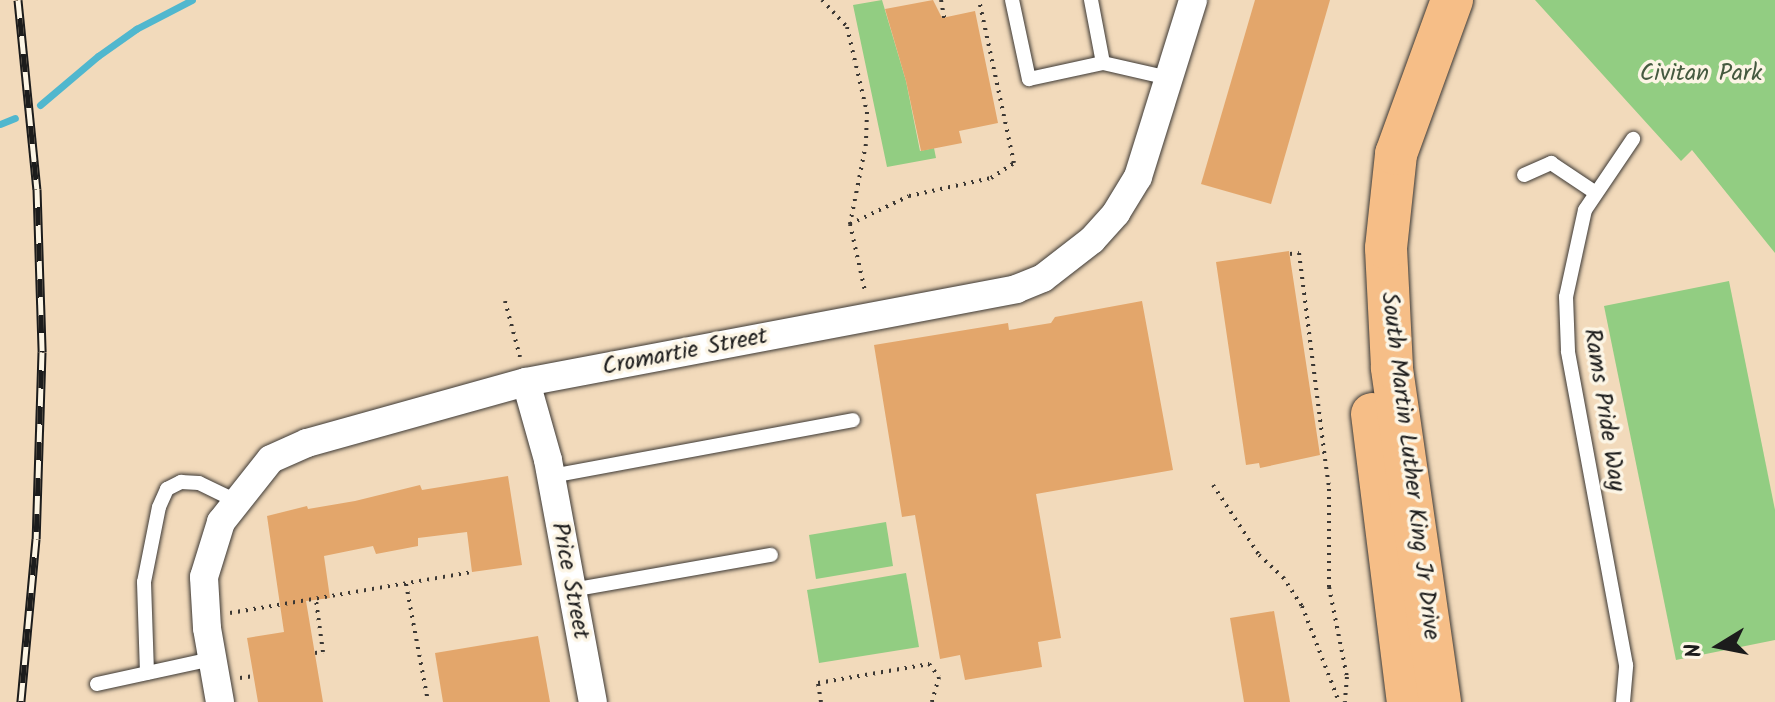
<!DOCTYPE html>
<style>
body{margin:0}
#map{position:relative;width:1775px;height:702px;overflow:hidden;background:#f2dabb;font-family:Kalam,sans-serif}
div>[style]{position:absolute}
.green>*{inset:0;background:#92cd82}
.stream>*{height:7px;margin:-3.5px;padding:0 3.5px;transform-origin:3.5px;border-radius:3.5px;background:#50b7ce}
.building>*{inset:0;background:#e3a66b}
.path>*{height:4px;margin-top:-2px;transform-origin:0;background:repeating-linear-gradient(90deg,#3c3834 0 2px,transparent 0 8px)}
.roads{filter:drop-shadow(0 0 2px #3c3834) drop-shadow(0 0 2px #3c3834)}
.lane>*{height:14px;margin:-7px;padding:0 7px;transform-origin:7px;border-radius:7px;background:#fff}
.street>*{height:28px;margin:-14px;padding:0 14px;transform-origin:14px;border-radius:14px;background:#fff}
.primary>*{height:42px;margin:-21px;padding:0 21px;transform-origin:21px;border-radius:21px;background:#f6be87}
.rail>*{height:9px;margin-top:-4.5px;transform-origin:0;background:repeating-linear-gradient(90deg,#fcf5e5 0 18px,#1c1c1c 0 36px);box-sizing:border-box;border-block:2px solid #1c1c1c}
span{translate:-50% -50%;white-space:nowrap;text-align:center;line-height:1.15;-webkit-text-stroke:7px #fcf5e5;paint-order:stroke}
.park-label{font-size:24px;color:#455a40}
.street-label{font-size:24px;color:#1c1c1c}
.north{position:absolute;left:1679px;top:606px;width:80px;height:80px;-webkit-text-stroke:6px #fcf5e5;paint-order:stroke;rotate:260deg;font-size:22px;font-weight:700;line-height:32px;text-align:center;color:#1c1c1c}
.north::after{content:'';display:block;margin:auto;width:28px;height:36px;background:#1c1c1c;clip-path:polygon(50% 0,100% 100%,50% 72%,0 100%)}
</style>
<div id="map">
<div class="green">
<i style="clip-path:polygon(882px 0,906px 81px,920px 151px,934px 148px,936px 158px,887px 167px,853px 5px)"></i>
<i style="clip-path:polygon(1535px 0,1775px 0,1775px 253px,1692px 150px,1681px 161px)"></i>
<i style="clip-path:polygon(1729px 281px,1775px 510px,1775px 640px,1676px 660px,1604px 306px)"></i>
<i style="clip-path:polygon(886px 522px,893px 566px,816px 579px,809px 535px)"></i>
<i style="clip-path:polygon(906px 573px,919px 647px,819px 663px,807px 590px)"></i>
</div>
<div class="stream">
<i style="left:40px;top:105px;width:76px;rotate:-40.2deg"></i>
<i style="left:98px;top:56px;width:47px;rotate:-35.4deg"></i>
<i style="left:136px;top:29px;width:63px;rotate:-27.4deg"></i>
<i style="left:0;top:124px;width:16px;rotate:-22deg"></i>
</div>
<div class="building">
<i style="clip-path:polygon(933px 0,942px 18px,975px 11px,998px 123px,959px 131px,962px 143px,921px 151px,906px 81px,885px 9px)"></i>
<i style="clip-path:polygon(1255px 0,1330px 0,1271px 204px,1201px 184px)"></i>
<i style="clip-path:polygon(1289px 251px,1320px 455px,1260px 468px,1259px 463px,1246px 465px,1216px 262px)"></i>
<i style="clip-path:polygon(1142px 301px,1173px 470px,1036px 494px,1061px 638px,1038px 642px,1042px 667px,965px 680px,960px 655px,940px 659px,915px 515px,902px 517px,874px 345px,1008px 323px,1009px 330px,1051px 323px,1055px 317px)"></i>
<i style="clip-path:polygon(508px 476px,522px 565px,472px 572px,467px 532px,418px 538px,418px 546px,376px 554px,373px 546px,324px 556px,330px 598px,306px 601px,323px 702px,258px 702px,247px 638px,284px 632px,267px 516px,307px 506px,308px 509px,355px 501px,420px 485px,422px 490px)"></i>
<i style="clip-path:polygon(1274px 611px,1290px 702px,1244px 702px,1230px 618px)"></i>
<i style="clip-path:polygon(538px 636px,550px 702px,443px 702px,435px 653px)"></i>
</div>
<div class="path">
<i style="left:822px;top:0;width:37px;rotate:47deg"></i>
<i style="left:847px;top:27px;width:87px;rotate:76.8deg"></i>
<i style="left:867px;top:112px;width:32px;rotate:92deg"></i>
<i style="left:866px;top:144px;width:82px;rotate:101.3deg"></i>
<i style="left:850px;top:224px;width:69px;rotate:77.4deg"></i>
<i style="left:941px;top:0;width:23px;rotate:80deg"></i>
<i style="left:850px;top:224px;width:65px;rotate:-25.4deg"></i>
<i style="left:909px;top:196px;width:84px;rotate:-12.4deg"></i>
<i style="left:991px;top:178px;width:27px;rotate:-33deg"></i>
<i style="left:1014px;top:163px;width:167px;rotate:-102.1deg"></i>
<i style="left:1290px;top:254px;width:9px;rotate:-6deg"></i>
<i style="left:1299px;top:253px;width:208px;rotate:82.8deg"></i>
<i style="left:1325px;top:459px;width:30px;rotate:82deg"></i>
<i style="left:1329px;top:489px;width:98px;rotate:90deg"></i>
<i style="left:1329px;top:587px;width:92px;rotate:78.7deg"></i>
<i style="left:1347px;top:677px;width:25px;rotate:95deg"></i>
<i style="left:505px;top:301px;width:58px;rotate:75deg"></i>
<i style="left:1213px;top:485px;width:84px;rotate:56.7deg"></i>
<i style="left:1259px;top:555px;width:33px;rotate:43deg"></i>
<i style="left:1283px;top:577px;width:35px;rotate:57deg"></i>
<i style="left:1302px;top:606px;width:103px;rotate:68.9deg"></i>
<i style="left:406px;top:584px;width:120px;rotate:79.4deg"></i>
<i style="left:230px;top:613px;width:245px;rotate:-9.6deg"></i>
<i style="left:315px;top:653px;width:8px;rotate:-7deg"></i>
<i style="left:323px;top:652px;width:52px;rotate:-97.7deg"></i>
<i style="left:240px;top:678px;width:14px;rotate:-8deg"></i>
<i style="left:821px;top:702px;width:19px;rotate:-99deg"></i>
<i style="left:818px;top:683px;width:113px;rotate:-9.7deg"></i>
<i style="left:929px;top:664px;width:16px;rotate:52deg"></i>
<i style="left:939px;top:677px;width:26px;rotate:106deg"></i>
</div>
<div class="roads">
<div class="lane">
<i style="left:1012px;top:0;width:81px;rotate:77.9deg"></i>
<i style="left:1029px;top:79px;width:76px;rotate:-12.2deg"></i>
<i style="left:1091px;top:0;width:64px;rotate:79.2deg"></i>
<i style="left:1103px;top:63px;width:68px;rotate:12.8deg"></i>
<i style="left:1524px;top:175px;width:30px;rotate:-24deg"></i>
<i style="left:1551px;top:163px;width:54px;rotate:33.7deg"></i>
<i style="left:551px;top:476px;width:307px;rotate:-10.5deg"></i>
<i style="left:572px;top:590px;width:202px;rotate:-10deg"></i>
<i style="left:147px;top:673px;width:91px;rotate:-91.9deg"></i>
<i style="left:144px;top:582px;width:76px;rotate:-78.7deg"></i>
<i style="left:159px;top:507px;width:20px;rotate:-66deg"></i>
<i style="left:167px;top:489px;width:16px;rotate:-27deg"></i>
<i style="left:181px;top:482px;width:18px;rotate:3deg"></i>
<i style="left:199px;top:483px;width:41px;rotate:25.9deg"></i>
<i style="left:97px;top:684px;width:118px;rotate:-12.3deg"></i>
<i style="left:1623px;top:702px;width:37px;rotate:-85deg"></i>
<i style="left:1626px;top:665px;width:319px;rotate:-100.5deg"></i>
<i style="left:1568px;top:351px;width:54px;rotate:-92.1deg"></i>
<i style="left:1566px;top:297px;width:89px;rotate:-77.7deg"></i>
<i style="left:1585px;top:210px;width:86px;rotate:-55.9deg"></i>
</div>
<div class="street">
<i style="left:526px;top:382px;width:81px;rotate:74.2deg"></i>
<i style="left:548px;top:460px;width:246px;rotate:79.5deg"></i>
<i style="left:220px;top:702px;width:75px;rotate:-100deg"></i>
<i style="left:207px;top:628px;width:51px;rotate:-93.4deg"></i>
<i style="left:204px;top:577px;width:58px;rotate:-72.8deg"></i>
<i style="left:221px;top:522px;width:80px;rotate:-51.6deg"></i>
<i style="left:271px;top:459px;width:39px;rotate:-24deg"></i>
<i style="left:307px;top:443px;width:227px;rotate:-15.6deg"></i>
<i style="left:526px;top:382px;width:499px;rotate:-10.7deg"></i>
<i style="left:1016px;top:289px;width:29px;rotate:-22deg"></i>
<i style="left:1043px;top:278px;width:62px;rotate:-37.8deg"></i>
<i style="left:1092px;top:240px;width:36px;rotate:-48deg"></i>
<i style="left:1116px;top:213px;width:42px;rotate:-58.6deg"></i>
<i style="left:1138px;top:177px;width:185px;rotate:-72.7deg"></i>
</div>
<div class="primary">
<i style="left:1372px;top:414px;width:290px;rotate:82.9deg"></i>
<i style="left:1440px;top:702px;width:338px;rotate:-98.2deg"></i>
<i style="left:1392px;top:367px;width:119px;rotate:-92.9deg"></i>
<i style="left:1386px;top:248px;width:95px;rotate:-83.9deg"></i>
<i style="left:1396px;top:154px;width:164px;rotate:-70deg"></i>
</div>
</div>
<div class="rail">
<i style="left:18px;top:0;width:190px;rotate:84.3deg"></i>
<i style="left:37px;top:189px;width:163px;rotate:88.2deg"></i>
<i style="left:42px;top:352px;width:187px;rotate:91.8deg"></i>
<i style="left:36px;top:539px;width:164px;rotate:95.3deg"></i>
</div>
<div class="park-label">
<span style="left:1701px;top:74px">Civitan Park</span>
</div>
<div class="street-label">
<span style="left:685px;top:352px;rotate:-11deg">Cromartie Street</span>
<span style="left:1604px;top:410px;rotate:81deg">Rams Pride Way</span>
<span style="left:1410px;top:466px;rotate:83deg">South Martin Luther King Jr Drive</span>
<span style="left:570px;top:581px;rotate:79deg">Price Street</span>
</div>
<div class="north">N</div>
</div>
